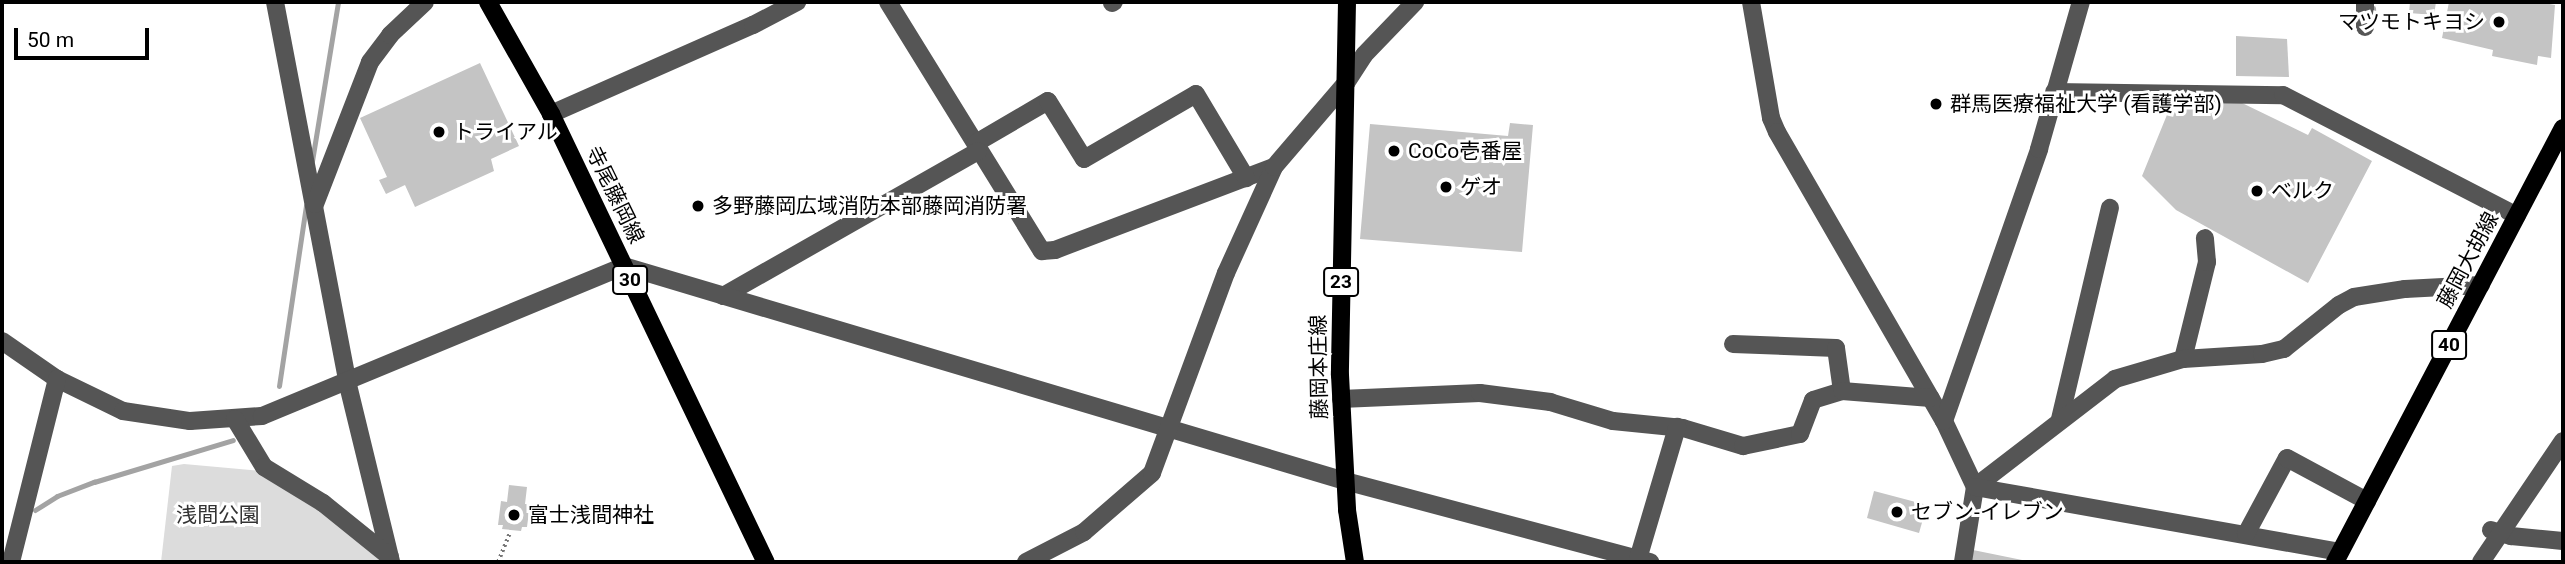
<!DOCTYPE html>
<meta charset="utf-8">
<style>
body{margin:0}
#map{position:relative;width:2565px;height:564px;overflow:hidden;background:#fff;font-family:Roboto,"Noto Sans JP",sans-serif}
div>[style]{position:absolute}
.green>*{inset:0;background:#dcdcdc}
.stream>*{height:5px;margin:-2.5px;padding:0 2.5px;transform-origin:2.5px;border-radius:2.5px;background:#a3a3a3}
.building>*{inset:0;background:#c4c4c4}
.path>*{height:3.5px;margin-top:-1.75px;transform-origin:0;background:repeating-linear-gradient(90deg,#777 0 2px,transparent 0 5.5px)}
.minor>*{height:18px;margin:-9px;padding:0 9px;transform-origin:9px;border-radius:9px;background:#555}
.major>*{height:18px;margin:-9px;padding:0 9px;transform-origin:9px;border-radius:9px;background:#000}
.dots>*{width:19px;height:19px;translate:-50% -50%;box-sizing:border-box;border:4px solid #fff;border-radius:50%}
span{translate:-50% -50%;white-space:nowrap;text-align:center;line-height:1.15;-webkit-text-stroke:6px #fff;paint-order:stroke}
.shield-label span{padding:2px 5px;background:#fff;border:2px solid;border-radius:5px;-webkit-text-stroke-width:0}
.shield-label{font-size:19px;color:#000;font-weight:700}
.poi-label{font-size:21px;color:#000}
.right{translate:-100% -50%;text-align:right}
.left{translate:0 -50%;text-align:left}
.street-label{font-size:21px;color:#000}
.park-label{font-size:21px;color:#333}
.frame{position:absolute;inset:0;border:4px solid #000;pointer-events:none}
.scale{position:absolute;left:14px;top:28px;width:135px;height:32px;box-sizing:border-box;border:4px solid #000;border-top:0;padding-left:9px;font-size:21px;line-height:24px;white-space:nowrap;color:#000;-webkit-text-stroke:5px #fff;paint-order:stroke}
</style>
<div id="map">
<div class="green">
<i style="clip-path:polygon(184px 464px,262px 471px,323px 512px,383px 562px,161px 562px,172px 466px)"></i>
</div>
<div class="stream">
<i style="left:2373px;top:8px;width:14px;rotate:86deg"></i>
<i style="left:312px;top:161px;width:161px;rotate:-80.7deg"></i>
<i style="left:279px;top:386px;width:183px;rotate:-81.5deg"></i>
<i style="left:35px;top:510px;width:26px;rotate:-32deg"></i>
<i style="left:57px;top:496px;width:40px;rotate:-21deg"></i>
<i style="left:94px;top:482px;width:145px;rotate:-16.8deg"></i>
</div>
<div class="building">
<i style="clip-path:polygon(2410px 2px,2436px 2px,2434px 15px,2409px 13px)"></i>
<i style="clip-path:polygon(2449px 2px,2539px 2px,2555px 5px,2551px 58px,2538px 56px,2537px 65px,2492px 56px,2493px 50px,2442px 38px)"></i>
<i style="clip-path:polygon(2236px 36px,2287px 39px,2289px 77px,2236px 76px)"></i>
<i style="clip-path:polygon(480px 63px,519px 146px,491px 159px,494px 171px,415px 207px,405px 185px,386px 194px,379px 180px,387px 177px,360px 118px)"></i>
<i style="clip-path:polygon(2240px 102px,2308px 135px,2312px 128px,2372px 161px,2308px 283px,2176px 210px,2142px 176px,2171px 105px)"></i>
<i style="clip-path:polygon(1510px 123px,1533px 125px,1522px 252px,1360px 239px,1370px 124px,1508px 136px)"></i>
<i style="clip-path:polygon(509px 485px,527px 487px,525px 504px,530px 504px,527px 527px,522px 527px,521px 531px,502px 529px,503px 525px,498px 525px,501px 501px,507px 502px)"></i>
<i style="clip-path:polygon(1874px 491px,1927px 505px,1919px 533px,1867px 518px)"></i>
<i style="clip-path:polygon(1973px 550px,2027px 561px,2027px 562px,1971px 562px)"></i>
</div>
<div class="path">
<i style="left:498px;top:562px;width:31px;rotate:-68deg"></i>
</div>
<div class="minor">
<i style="left:275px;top:2px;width:386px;rotate:79.2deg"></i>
<i style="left:347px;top:381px;width:186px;rotate:76.3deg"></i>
<i style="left:888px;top:2px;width:293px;rotate:58.3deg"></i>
<i style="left:1042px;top:251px;width:13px;rotate:-4deg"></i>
<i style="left:1055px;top:250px;width:234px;rotate:-20.8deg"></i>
<i style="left:1751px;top:2px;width:118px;rotate:80.2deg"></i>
<i style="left:1771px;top:118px;width:15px;rotate:67deg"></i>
<i style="left:1777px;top:132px;width:334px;rotate:60deg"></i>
<i style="left:1944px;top:421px;width:73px;rotate:64.8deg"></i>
<i style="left:1975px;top:487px;width:76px;rotate:99.1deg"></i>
<i style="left:1112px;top:3px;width:2px;rotate:-27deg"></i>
<i style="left:2365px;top:27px;width:25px;rotate:-90deg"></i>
<i style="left:2054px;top:92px;width:229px;rotate:0.8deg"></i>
<i style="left:2283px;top:95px;width:263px;rotate:27.3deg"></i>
<i style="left:551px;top:114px;width:221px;rotate:-23.8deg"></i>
<i style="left:753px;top:25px;width:50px;rotate:-27.6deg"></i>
<i style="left:976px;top:143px;width:83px;rotate:-30.3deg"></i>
<i style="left:1048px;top:101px;width:68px;rotate:58.2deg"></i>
<i style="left:1084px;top:159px;width:129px;rotate:-30.1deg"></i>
<i style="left:1196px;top:94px;width:98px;rotate:59.2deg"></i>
<i style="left:315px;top:204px;width:152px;rotate:-68.8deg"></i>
<i style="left:370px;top:62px;width:34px;rotate:-53deg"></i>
<i style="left:390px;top:35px;width:48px;rotate:-43.3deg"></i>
<i style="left:723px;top:296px;width:293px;rotate:-29.6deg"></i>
<i style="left:2px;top:341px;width:67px;rotate:34.6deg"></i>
<i style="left:57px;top:379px;width:73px;rotate:25.9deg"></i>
<i style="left:123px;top:411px;width:68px;rotate:8.5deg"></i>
<i style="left:190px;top:421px;width:72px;rotate:-4deg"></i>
<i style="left:262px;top:416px;width:392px;rotate:-22.5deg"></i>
<i style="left:624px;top:266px;width:752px;rotate:16.6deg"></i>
<i style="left:1345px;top:481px;width:316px;rotate:14.9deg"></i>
<i style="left:1733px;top:344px;width:103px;rotate:2.2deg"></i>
<i style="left:1836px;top:348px;width:43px;rotate:82.1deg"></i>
<i style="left:2183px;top:359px;width:100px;rotate:-76.1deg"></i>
<i style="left:2207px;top:262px;width:24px;rotate:-95deg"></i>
<i style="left:1341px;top:399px;width:139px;rotate:-2.5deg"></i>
<i style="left:1480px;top:393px;width:71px;rotate:7.3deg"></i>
<i style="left:1550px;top:402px;width:66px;rotate:16.8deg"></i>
<i style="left:1613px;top:421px;width:70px;rotate:5.7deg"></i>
<i style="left:1683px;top:428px;width:63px;rotate:16.7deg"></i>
<i style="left:1743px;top:446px;width:58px;rotate:-11.9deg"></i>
<i style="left:1800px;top:434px;width:36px;rotate:-69deg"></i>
<i style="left:1813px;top:400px;width:30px;rotate:-17deg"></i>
<i style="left:1842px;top:391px;width:89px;rotate:4.5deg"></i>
<i style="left:235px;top:419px;width:56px;rotate:58.9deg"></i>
<i style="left:264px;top:467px;width:69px;rotate:31.4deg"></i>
<i style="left:323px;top:503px;width:86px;rotate:38.9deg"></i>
<i style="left:2060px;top:419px;width:217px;rotate:-76.7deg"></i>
<i style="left:1944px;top:421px;width:288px;rotate:-70.7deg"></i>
<i style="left:2039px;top:149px;width:153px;rotate:-74.1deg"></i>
<i style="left:1975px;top:487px;width:177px;rotate:-37.6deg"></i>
<i style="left:2115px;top:379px;width:71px;rotate:-16.4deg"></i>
<i style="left:2183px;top:359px;width:79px;rotate:-3.6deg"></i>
<i style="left:2262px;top:354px;width:23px;rotate:-13deg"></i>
<i style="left:2284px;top:349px;width:70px;rotate:-38.7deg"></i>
<i style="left:2339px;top:305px;width:17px;rotate:-28deg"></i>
<i style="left:2354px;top:297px;width:52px;rotate:-8.9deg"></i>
<i style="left:2405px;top:289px;width:76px;rotate:-3deg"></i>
<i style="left:1975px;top:487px;width:370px;rotate:10.1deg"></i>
<i style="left:2491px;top:530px;width:21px;rotate:17deg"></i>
<i style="left:2511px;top:536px;width:52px;rotate:5.5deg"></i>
<i style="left:2246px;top:534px;width:86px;rotate:-61.7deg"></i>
<i style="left:2287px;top:458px;width:91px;rotate:28.3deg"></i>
<i style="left:1638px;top:559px;width:138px;rotate:-73.5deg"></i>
<i style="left:11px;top:562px;width:189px;rotate:-75.9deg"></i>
<i style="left:1026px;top:562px;width:65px;rotate:-27.3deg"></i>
<i style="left:1084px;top:532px;width:90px;rotate:-40.9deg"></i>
<i style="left:1152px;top:473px;width:213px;rotate:-69.7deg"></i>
<i style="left:1226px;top:273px;width:116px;rotate:-65.6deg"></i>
<i style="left:1274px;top:167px;width:111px;rotate:-49.4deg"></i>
<i style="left:1346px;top:83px;width:33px;rotate:-57deg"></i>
<i style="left:1364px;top:55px;width:74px;rotate:-46.1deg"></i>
<i style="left:2481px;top:562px;width:146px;rotate:-55.9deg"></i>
</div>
<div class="major">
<i style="left:488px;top:2px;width:129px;rotate:60.6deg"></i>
<i style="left:551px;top:114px;width:497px;rotate:64.4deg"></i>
<i style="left:1347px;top:2px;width:373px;rotate:91.1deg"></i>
<i style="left:1340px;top:375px;width:135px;rotate:87deg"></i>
<i style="left:1347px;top:510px;width:53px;rotate:81.3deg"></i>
<i style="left:2335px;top:562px;width:490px;rotate:-62.3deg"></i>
</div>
<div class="dots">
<i style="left:2499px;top:22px;background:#000"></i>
<i style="left:1936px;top:104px;background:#000"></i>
<i style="left:439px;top:132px;background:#000"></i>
<i style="left:1394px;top:151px;background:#000"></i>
<i style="left:1446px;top:187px;background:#000"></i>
<i style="left:2257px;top:191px;background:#000"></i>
<i style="left:698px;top:206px;background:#000"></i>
<i style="left:1897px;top:512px;background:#000"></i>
<i style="left:514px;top:515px;background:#000"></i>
</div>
<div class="shield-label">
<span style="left:630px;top:280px">30</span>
<span style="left:1341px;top:282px">23</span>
<span style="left:2449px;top:345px">40</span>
</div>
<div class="poi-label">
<span class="right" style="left:2485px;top:22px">マツモトキヨシ</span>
<span class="left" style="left:1950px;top:104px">群馬医療福祉大学 (看護学部)</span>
<span class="left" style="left:453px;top:132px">トライアル</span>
<span class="left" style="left:1408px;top:151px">CoCo壱番屋</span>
<span class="left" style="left:1460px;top:187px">ゲオ</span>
<span class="left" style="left:2271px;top:191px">ベルク</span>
<span class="left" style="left:712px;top:206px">多野藤岡広域消防本部藤岡消防署</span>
<span class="left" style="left:1911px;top:512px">セブン-イレブン</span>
<span class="left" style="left:528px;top:515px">富士浅間神社</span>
</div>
<div class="street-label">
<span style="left:615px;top:195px;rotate:64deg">寺尾藤岡線</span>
<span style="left:2468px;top:260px;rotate:-62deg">藤岡大胡線</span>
<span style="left:1319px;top:367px;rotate:-91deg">藤岡本庄線</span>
</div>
<div class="park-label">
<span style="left:218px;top:515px">浅間公園</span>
</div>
<div class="frame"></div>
<div class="scale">50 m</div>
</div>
